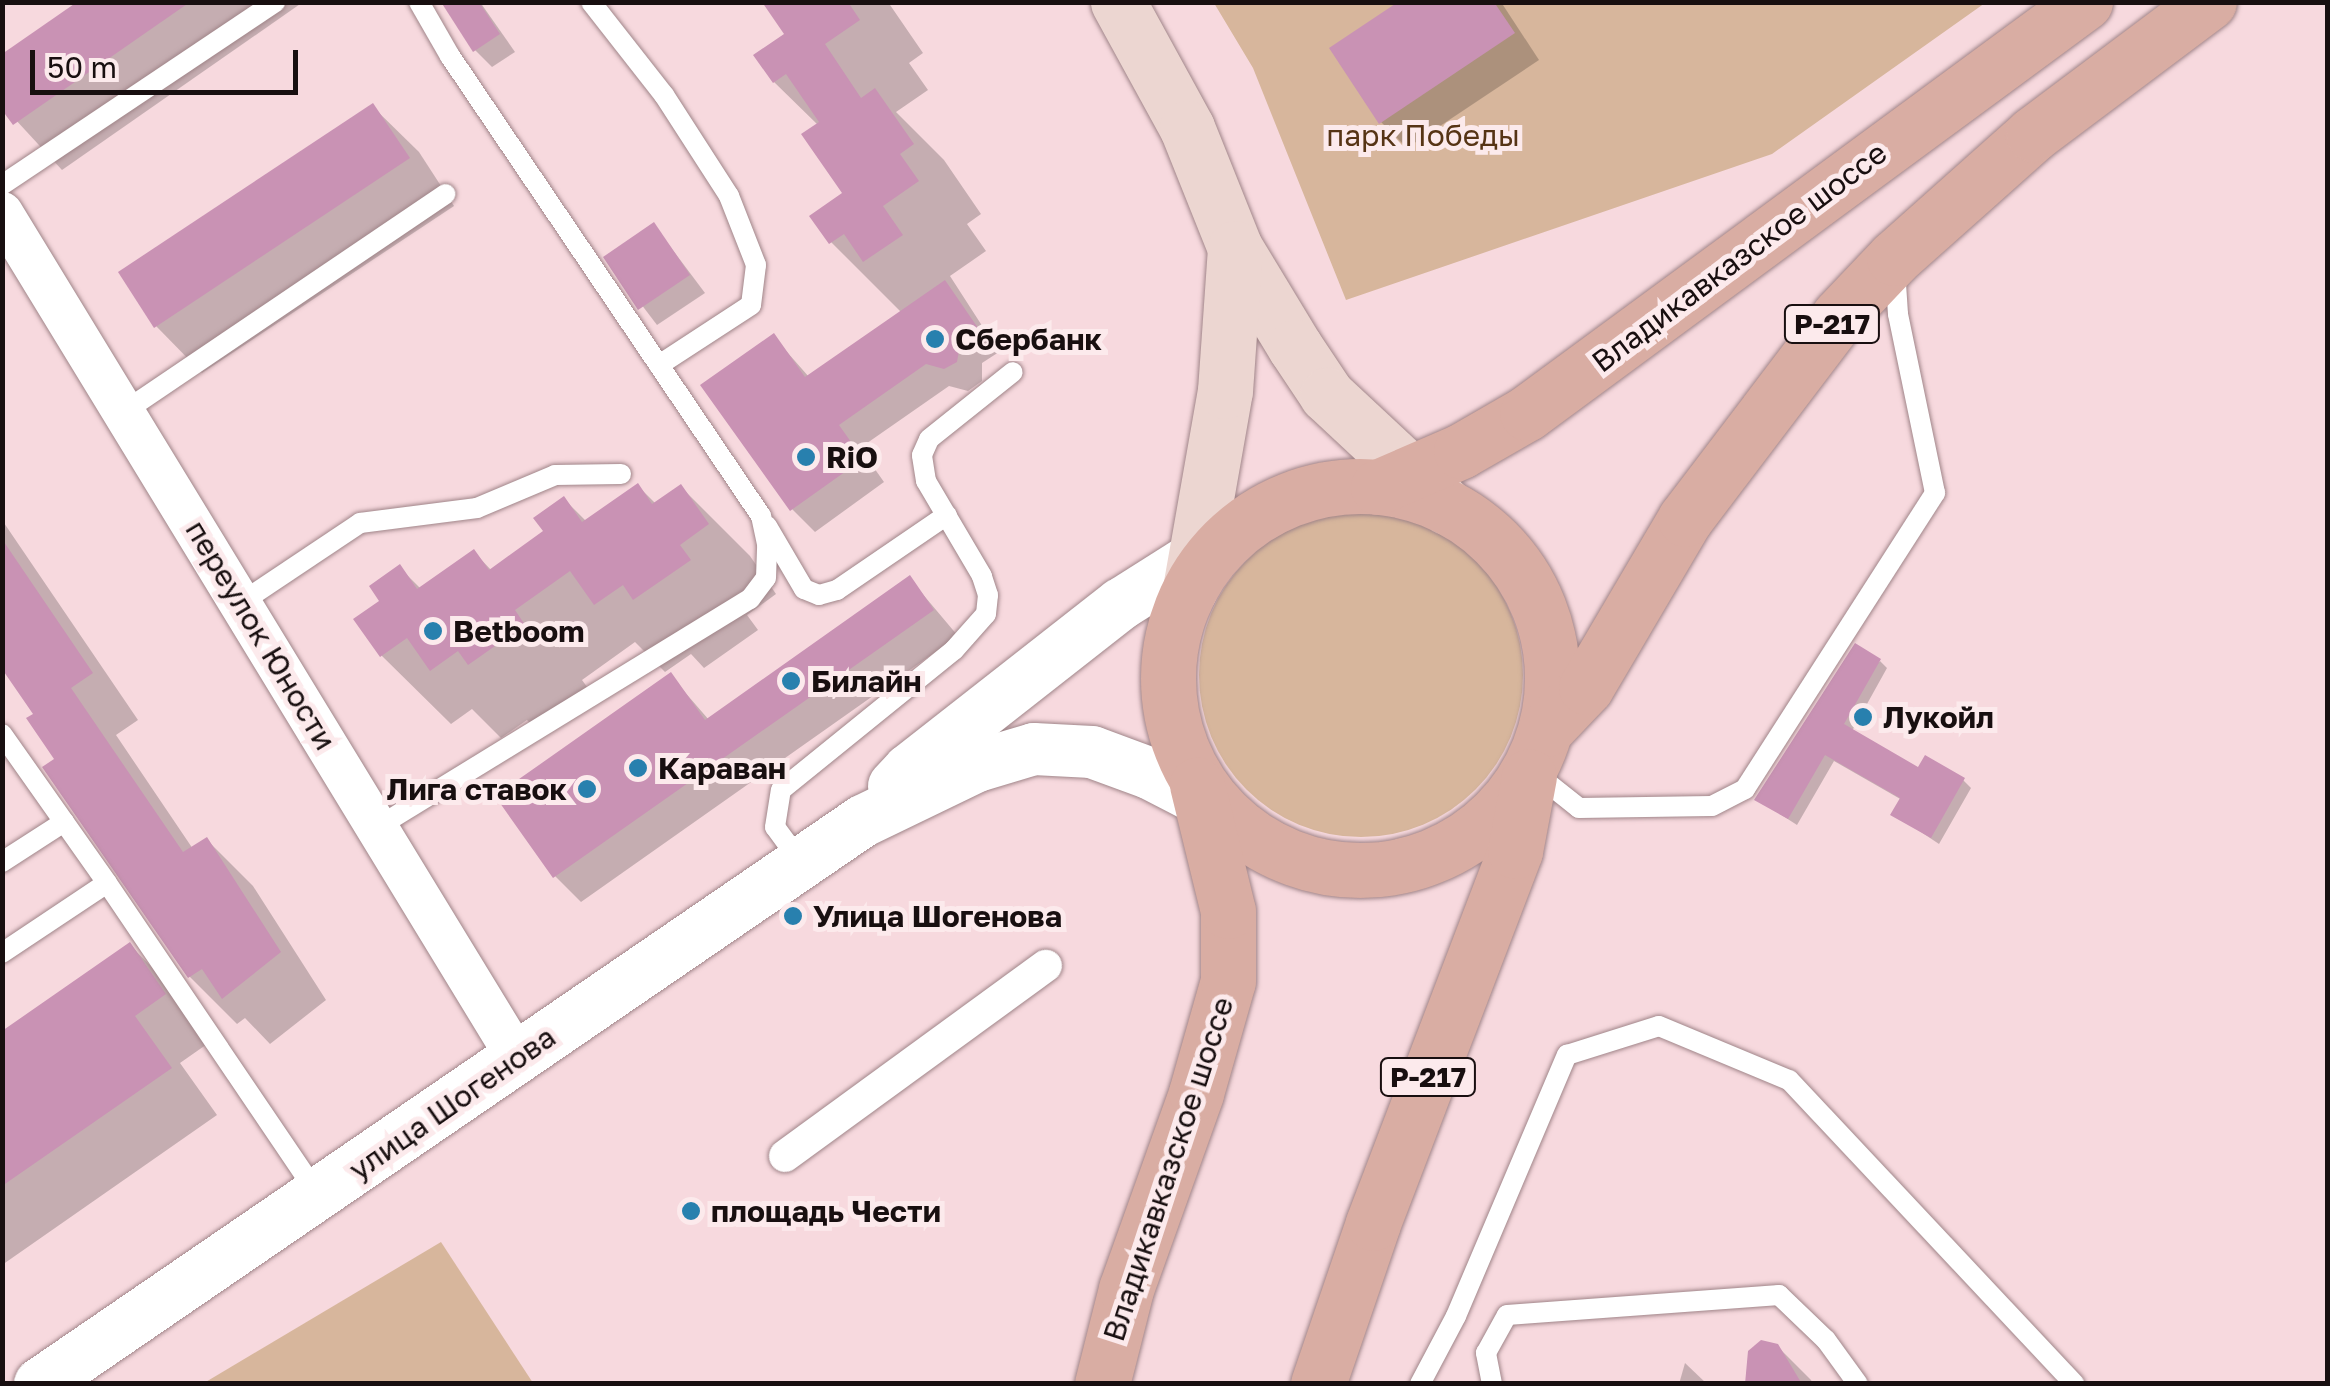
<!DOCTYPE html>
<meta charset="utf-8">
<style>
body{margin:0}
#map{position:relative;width:2330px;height:1386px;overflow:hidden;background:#f7d9de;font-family:"Golos Text",sans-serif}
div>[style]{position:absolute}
.green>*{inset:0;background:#d7b69c}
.round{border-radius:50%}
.shadow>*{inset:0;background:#0003}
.building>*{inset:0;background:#c992b4}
.roads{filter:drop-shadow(0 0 2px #a08589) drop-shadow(0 0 2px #a08589)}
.service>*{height:20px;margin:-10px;padding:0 10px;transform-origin:10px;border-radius:10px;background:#fff}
.pedestrian>*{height:32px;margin:-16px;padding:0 16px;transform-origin:16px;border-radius:16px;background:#fff}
.minor>*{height:42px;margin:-21px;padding:0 21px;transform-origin:21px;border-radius:21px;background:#fff}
.tertiary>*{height:52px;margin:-26px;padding:0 26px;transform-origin:26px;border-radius:26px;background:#fff}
.secondary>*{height:55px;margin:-27.5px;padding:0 27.5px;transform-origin:27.5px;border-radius:27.5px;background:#ecd6d1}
.primary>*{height:55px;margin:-27.5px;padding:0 27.5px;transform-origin:27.5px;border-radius:27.5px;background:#d9ada3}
.primary>.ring{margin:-27.5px;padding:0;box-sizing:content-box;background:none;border:55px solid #d9ada3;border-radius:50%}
.dots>*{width:28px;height:28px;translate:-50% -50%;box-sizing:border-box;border:5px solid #fceaec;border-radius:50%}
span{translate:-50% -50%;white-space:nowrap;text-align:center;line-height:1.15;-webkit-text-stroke:10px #fceaec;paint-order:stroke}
.shield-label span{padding:2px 8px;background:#fceaec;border:2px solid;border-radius:8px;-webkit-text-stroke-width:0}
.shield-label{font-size:28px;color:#180f10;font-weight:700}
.park-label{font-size:30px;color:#563415}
.street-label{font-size:30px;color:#180f10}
.poi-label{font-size:30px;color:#180f10;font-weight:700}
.left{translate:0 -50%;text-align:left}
.right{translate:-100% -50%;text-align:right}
.frame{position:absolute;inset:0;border:5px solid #180f10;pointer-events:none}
.scale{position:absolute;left:30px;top:50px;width:268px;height:45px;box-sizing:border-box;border:5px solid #180f10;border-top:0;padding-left:12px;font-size:30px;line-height:35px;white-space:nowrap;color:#180f10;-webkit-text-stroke:8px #fceaec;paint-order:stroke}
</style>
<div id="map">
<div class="green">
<i style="clip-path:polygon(1214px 3px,1985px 3px,1772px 154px,1346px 300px,1253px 68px)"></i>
<i class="round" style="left:1199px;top:513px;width:324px;height:324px"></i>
<i style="clip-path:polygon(441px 1242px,533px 1383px,204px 1383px)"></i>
</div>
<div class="shadow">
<i style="clip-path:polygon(81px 2px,303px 2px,62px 170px,2px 105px)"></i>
<i style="clip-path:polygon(461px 2px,480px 2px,515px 52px,492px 67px,475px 50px)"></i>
<i style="clip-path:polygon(766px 2px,888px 2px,923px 53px,909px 63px,928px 90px,896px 112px,944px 160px,981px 214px,967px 224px,986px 251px,950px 276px,999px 352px,982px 363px,982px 381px,968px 391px,949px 386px,860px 448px,884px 482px,815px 532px,792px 509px,773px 336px,809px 377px,902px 313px,831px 242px,845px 194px,819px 126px,774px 82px,788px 34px)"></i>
<i style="clip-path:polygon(1402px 2px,1501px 2px,1539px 60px,1407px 148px,1381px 122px)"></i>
<i style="clip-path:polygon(372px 106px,419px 152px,454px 206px,202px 373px,156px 326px)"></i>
<i style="clip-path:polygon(654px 225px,705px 293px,657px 325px,606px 258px)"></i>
<i style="clip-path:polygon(638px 486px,656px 504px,681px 487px,750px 556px,776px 594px,747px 615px,758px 630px,704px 668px,691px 654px,665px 672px,635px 642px,582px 680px,593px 695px,539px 733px,527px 720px,501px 738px,472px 709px,451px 724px,382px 656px,383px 601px,400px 568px,421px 589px,474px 552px,492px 571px,547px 532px,564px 499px,587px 522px)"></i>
<i style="clip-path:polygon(2px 520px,138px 720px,116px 735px,193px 849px,207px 840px,253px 886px,326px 1000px,270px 1044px,245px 1018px,237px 1024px,190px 977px,46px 768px,58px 760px,36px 714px,2px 665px)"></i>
<i style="clip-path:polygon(910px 579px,958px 636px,581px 902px,555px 876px,670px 675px,709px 720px)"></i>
<i style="clip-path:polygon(1880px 661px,1887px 668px,1852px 731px,1919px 770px,1963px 780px,1971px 788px,1939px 844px,1894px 814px,1902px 800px,1834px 761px,1797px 825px,1757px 799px)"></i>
<i style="clip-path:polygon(130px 945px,176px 992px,210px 1042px,180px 1063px,217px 1115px,2px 1265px,2px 1034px)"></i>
<i style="clip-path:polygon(1777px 1346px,1811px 1380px,1813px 1384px,1763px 1384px)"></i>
<i style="clip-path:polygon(1685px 1363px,1707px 1384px,1679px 1384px)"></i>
</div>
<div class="building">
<i style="clip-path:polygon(77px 2px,190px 2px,13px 125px,2px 110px,2px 54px)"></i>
<i style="clip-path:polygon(441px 2px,479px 2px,500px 34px,473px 52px)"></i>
<i style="clip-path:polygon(762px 2px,848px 2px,860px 20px,825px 44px,861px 98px,875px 88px,914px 144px,900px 154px,919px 181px,883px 206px,903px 235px,863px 262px,844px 234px,829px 244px,809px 216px,842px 193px,801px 134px,819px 122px,786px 74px,773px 83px,753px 55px,784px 34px)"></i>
<i style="clip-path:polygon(1398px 2px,1494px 2px,1515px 33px,1379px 124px,1329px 48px)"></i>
<i style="clip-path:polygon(373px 103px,410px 158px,154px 328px,118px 272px)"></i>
<i style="clip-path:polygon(654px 222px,690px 275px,638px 310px,603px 257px)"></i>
<i style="clip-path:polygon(945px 280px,978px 328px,961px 340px,957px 362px,944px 369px,926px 364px,839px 425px,863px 459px,790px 511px,700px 385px,774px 333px,805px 377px)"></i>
<i style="clip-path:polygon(638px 483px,652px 504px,681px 484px,709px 524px,680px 545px,691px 560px,633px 600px,623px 585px,594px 605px,570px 571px,515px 610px,525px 625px,468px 665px,458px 651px,430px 671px,407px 638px,380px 657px,353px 619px,379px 601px,369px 586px,400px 564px,417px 589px,474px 549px,489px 570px,543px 531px,533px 518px,564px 496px,582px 522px)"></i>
<i style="clip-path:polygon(2px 539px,93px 673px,71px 688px,183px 852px,207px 837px,281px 952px,222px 999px,202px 969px,188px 978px,42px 767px,54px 759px,26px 718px,33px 714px,2px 669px)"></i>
<i style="clip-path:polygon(910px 575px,934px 610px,553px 878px,495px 796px,671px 672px,705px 720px)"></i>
<i style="clip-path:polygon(1855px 643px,1881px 659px,1844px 724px,1918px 767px,1925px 755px,1965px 778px,1931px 838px,1890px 815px,1900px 798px,1825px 755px,1788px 819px,1754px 800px)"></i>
<i style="clip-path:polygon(130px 942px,166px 994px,135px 1016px,172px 1068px,2px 1186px,2px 1031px)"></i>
<i style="clip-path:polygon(1761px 1340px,1778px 1344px,1802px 1384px,1745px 1384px,1748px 1351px)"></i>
</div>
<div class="roads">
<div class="service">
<i style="left:591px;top:2px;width:118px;rotate:51.9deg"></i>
<i style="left:664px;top:95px;width:120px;rotate:57.2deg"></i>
<i style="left:729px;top:196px;width:74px;rotate:68.6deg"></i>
<i style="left:756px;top:265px;width:40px;rotate:97.1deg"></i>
<i style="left:751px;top:305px;width:110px;rotate:146.9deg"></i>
<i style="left:2px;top:185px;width:329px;rotate:-33.8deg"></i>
<i style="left:125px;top:411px;width:387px;rotate:-34.1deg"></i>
<i style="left:767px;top:526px;width:73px;rotate:59.6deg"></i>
<i style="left:804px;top:589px;width:16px;rotate:22deg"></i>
<i style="left:819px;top:595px;width:19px;rotate:-16deg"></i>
<i style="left:837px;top:590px;width:133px;rotate:-34.3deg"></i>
<i style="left:242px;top:602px;width:142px;rotate:-33.8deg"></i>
<i style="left:360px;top:523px;width:118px;rotate:-7.3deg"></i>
<i style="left:477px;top:508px;width:85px;rotate:-22.9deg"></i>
<i style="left:555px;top:475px;width:66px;rotate:-0.9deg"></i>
<i style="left:2px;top:734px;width:182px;rotate:54.8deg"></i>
<i style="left:1535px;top:773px;width:56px;rotate:38.5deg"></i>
<i style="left:1579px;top:808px;width:133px;rotate:-0.9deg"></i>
<i style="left:1712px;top:806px;width:37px;rotate:-27deg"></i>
<i style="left:1745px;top:789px;width:352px;rotate:-57.3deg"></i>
<i style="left:1935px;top:493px;width:183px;rotate:-101.7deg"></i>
<i style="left:1898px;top:314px;width:45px;rotate:-93.8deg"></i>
<i style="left:376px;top:828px;width:439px;rotate:-31.5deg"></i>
<i style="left:750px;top:599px;width:26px;rotate:-53deg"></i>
<i style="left:766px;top:578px;width:34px;rotate:-88deg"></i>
<i style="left:767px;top:544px;width:29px;rotate:-102deg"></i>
<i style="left:761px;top:516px;width:555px;rotate:-124.06deg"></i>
<i style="left:450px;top:56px;width:62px;rotate:-119.9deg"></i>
<i style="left:800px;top:861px;width:42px;rotate:-126.3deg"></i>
<i style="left:775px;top:827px;width:37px;rotate:-81deg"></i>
<i style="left:781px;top:790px;width:223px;rotate:-39deg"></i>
<i style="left:954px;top:650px;width:48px;rotate:-48.4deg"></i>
<i style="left:986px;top:614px;width:19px;rotate:-84deg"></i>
<i style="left:988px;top:595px;width:20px;rotate:-108deg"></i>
<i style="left:982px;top:576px;width:110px;rotate:-120.5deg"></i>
<i style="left:926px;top:481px;width:26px;rotate:-99deg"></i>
<i style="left:922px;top:455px;width:17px;rotate:-66deg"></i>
<i style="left:929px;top:439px;width:107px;rotate:-38.6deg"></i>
<i style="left:2px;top:862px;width:74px;rotate:-32.8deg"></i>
<i style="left:2px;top:953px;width:126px;rotate:-33.7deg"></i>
<i style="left:107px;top:883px;width:373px;rotate:55.9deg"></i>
<i style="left:1420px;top:1384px;width:77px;rotate:-62.1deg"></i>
<i style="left:1456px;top:1316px;width:284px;rotate:-67deg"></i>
<i style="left:1567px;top:1055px;width:96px;rotate:-17.5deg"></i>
<i style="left:1659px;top:1026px;width:141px;rotate:22.6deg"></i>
<i style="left:1789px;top:1080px;width:417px;rotate:46.8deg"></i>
<i style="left:1492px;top:1384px;width:32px;rotate:-101deg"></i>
<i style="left:1486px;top:1353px;width:43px;rotate:-61.1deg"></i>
<i style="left:1507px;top:1315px;width:273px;rotate:-4.2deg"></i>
<i style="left:1779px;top:1295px;width:65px;rotate:43.8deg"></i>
<i style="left:1826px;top:1340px;width:54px;rotate:54deg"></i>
</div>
<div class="pedestrian">
<i style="left:785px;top:1156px;width:323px;rotate:-36.1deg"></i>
</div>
<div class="minor">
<i style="left:2px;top:213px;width:991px;rotate:58.62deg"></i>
</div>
<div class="tertiary">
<i style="left:894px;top:786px;width:22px;rotate:-47deg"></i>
<i style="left:909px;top:770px;width:269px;rotate:-38.1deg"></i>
<i style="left:1121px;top:604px;width:135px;rotate:-32.3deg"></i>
<i style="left:40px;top:1384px;width:997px;rotate:-34.38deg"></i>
<i style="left:863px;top:821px;width:127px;rotate:-25.8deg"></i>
<i style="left:977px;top:766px;width:59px;rotate:-16.6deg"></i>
<i style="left:1034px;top:749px;width:58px;rotate:3deg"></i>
<i style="left:1092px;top:752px;width:61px;rotate:20.2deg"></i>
<i style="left:1149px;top:773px;width:79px;rotate:27.2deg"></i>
</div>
<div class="secondary">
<i style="left:1118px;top:2px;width:144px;rotate:61.3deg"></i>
<i style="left:1187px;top:128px;width:129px;rotate:68.2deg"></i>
<i style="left:1235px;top:248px;width:116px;rotate:58.8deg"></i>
<i style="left:1295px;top:347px;width:58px;rotate:56.3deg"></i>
<i style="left:1327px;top:395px;width:164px;rotate:43deg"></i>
<i style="left:1190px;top:589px;width:201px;rotate:-80deg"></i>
<i style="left:1225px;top:391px;width:143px;rotate:-86deg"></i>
</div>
<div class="primary">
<i class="ring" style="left:1168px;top:486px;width:329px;height:329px"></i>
<i style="left:1378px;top:487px;width:90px;rotate:-23.4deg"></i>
<i style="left:1461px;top:451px;width:76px;rotate:-29.9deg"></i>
<i style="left:1527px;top:413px;width:693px;rotate:-36.37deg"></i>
<i style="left:1546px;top:729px;width:58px;rotate:-46.4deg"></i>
<i style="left:1586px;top:687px;width:195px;rotate:-59.5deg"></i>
<i style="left:1685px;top:519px;width:255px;rotate:-52.8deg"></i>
<i style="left:1839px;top:316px;width:80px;rotate:-46.5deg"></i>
<i style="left:1894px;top:258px;width:186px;rotate:-41.7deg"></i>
<i style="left:2033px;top:134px;width:220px;rotate:-36.9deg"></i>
<i style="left:1102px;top:1384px;width:98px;rotate:-75.8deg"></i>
<i style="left:1126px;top:1289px;width:208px;rotate:-70.3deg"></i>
<i style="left:1196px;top:1093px;width:116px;rotate:-74.1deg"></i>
<i style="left:1228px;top:981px;width:70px;rotate:-90deg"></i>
<i style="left:1228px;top:911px;width:130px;rotate:-103.8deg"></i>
<i style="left:1318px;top:1384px;width:170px;rotate:-71.1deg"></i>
<i style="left:1373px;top:1223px;width:398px;rotate:-69.1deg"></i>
<i style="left:1515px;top:851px;width:76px;rotate:-79.4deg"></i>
</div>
</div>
<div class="dots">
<i style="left:935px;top:339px;background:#2880ae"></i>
<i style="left:806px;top:457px;background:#2880ae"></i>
<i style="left:433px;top:631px;background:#2880ae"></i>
<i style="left:791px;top:681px;background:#2880ae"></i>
<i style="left:1863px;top:717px;background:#2880ae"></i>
<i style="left:638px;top:768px;background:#2880ae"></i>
<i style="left:587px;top:789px;background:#2880ae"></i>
<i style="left:793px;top:916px;background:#2880ae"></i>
<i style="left:691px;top:1211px;background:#2880ae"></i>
</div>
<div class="shield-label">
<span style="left:1832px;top:324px">Р-217</span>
<span style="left:1428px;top:1077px">Р-217</span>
</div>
<div class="park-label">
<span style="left:1423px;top:135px">парк Победы</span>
</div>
<div class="street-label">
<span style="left:1739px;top:257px;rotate:-37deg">Владикавказское шоссе</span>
<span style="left:261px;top:635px;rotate:59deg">переулок Юности</span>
<span style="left:452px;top:1103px;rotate:-35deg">улица Шогенова</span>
<span style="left:1168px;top:1169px;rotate:-72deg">Владикавказское шоссе</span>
</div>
<div class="poi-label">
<span class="left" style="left:955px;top:339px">Сбербанк</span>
<span class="left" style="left:826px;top:457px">RiO</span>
<span class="left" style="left:453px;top:631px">Betboom</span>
<span class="left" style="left:811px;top:681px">Билайн</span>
<span class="left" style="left:1883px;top:717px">Лукойл</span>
<span class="left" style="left:658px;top:768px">Караван</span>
<span class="right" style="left:567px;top:789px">Лига ставок</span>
<span class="left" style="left:813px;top:916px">Улица Шогенова</span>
<span class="left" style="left:711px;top:1211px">площадь Чести</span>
</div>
<div class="frame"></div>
<div class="scale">50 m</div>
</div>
